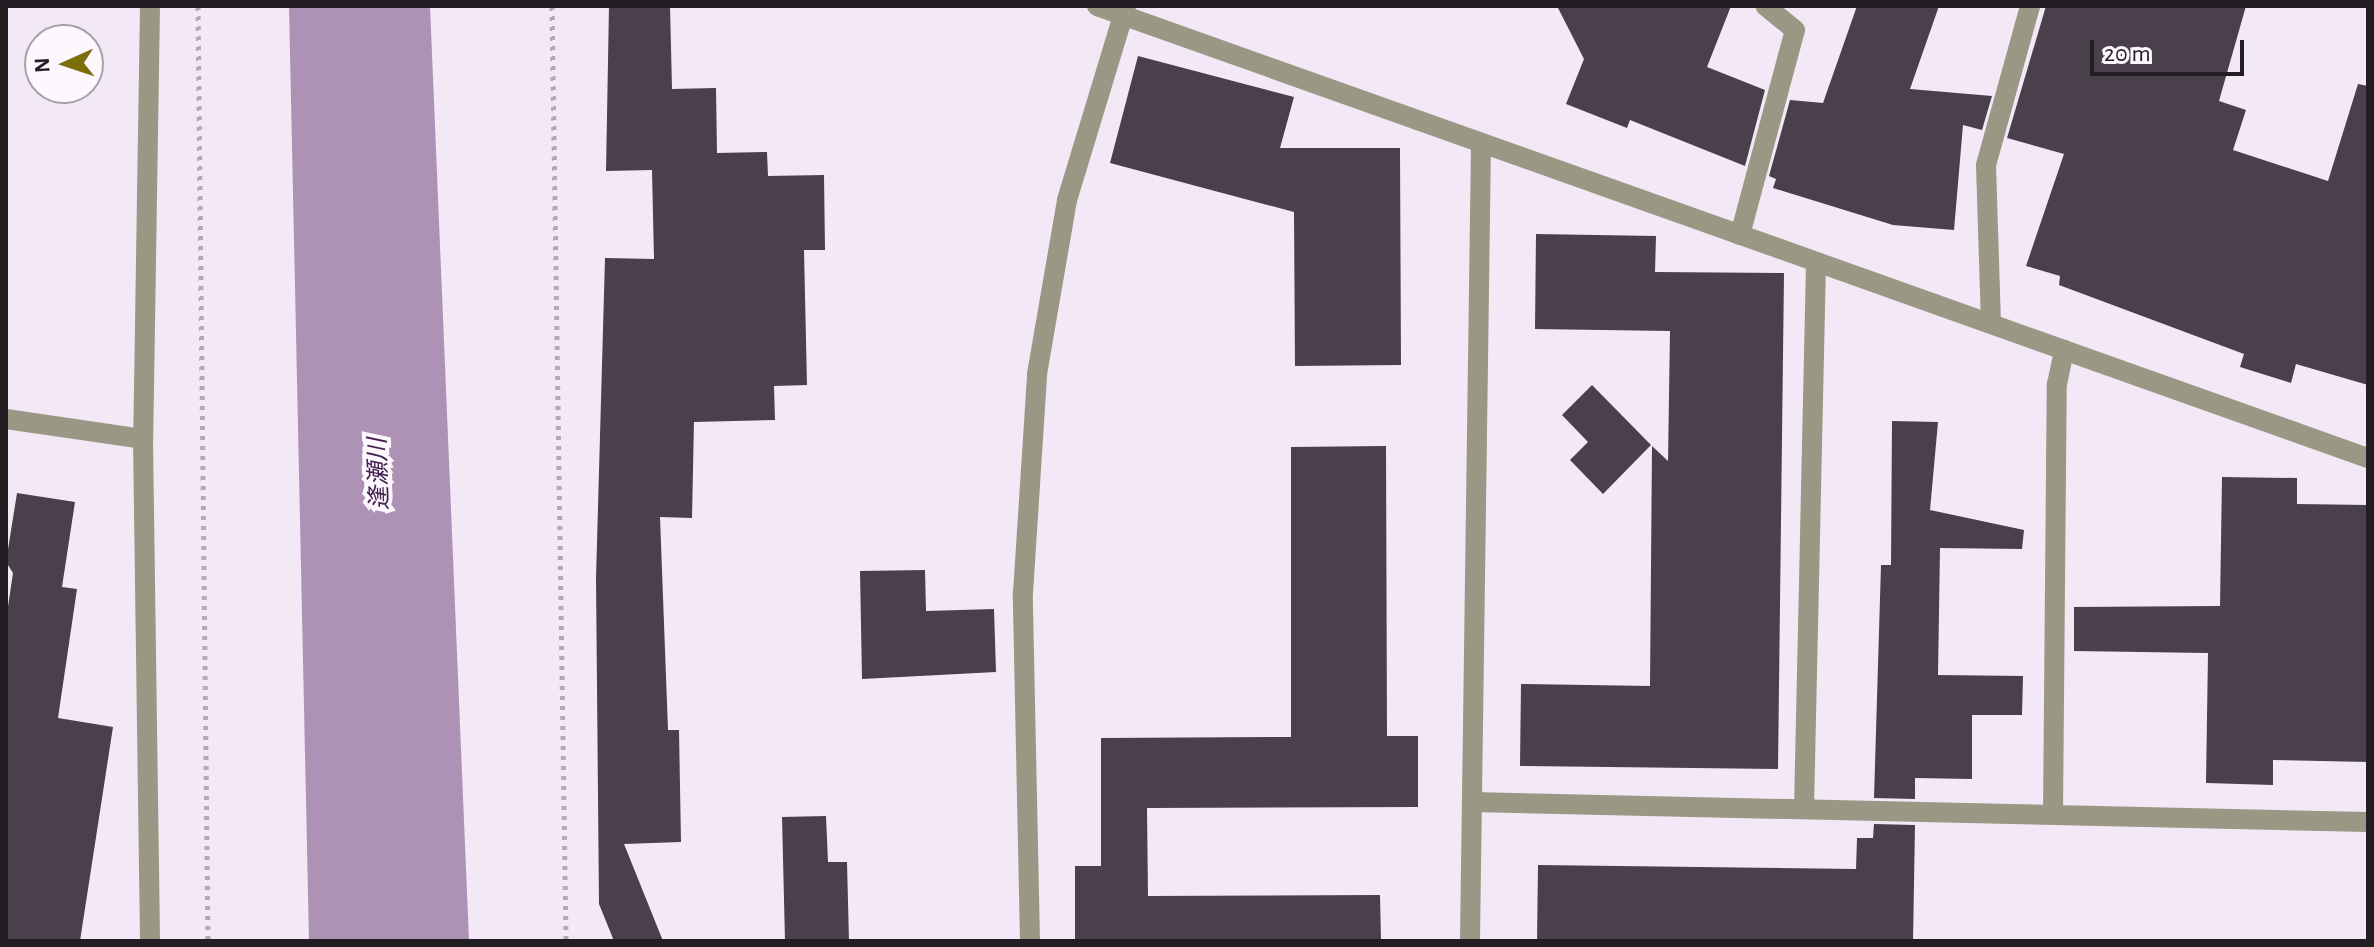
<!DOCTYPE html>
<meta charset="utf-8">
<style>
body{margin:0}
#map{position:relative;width:2374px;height:947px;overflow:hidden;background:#f3e8f6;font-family:"Alegreya Sans","Noto Sans JP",sans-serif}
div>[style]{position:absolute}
.water>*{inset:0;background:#ad92b5}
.building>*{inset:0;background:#49404b}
.path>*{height:5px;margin-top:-2.5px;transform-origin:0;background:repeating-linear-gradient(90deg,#b2a9b4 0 4px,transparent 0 10px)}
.street>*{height:20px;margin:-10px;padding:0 10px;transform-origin:10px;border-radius:10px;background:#9a9785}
span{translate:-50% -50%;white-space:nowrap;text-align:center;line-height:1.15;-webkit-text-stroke:8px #fcf8fe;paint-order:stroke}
.water-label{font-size:24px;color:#44214e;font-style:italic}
.frame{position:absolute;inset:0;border:8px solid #221e23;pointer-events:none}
.north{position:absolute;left:24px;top:24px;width:80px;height:80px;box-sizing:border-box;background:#fcf8fe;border:2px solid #a5a1a6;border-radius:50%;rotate:267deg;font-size:22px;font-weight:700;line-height:32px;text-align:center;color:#221e23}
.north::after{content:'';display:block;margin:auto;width:28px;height:36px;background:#7c6e0a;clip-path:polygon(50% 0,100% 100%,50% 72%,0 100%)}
.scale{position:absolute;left:2090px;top:40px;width:154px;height:36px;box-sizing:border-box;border:4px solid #221e23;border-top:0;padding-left:10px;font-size:24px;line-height:28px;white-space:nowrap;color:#221e23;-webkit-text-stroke:6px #fcf8fe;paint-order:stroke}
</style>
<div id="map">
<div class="water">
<i style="clip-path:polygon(289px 6px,430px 6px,469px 941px,309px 941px)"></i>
</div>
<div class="building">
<i style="clip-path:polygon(609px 6px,670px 6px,672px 89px,716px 88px,717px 153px,767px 152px,768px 176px,824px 175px,825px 250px,804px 250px,807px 385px,774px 386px,775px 420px,694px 422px,692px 518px,660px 517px,668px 730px,679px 730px,681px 842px,624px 844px,663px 941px,614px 941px,599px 904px,596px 578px,605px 258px,654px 259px,652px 170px,606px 171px)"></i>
<i style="clip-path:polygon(1557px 6px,1731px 6px,1707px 67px,1765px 90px,1745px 166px,1630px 120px,1627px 128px,1566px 104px,1584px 59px)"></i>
<i style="clip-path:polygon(1857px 6px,1939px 6px,1910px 89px,1992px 96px,1982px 130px,1963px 125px,1954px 230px,1893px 225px,1773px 188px,1776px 179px,1769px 176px,1790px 100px,1823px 103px)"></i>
<i style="clip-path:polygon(2046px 6px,2246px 6px,2219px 101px,2246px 110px,2233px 150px,2328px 181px,2358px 84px,2368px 86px,2368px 385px,2296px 364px,2291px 383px,2240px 367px,2244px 354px,2059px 285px,2060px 276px,2026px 266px,2064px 154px,2007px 138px)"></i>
<i style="clip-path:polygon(1138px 56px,1294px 97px,1280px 148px,1400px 148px,1401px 365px,1295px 366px,1294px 212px,1110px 163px)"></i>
<i style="clip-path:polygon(1536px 234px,1656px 236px,1655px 272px,1784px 273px,1778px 769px,1520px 766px,1521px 684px,1650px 686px,1652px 446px,1668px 461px,1670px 331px,1535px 329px)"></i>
<i style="clip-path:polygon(1592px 385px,1651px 445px,1603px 494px,1570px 460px,1588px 442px,1562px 415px)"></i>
<i style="clip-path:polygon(1892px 421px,1938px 422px,1930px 510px,2024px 530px,2022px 549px,1940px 548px,1938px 675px,2023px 676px,2022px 715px,1972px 715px,1972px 779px,1915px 778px,1915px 799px,1874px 798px,1881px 565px,1891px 565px)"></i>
<i style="clip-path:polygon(1386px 446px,1387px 736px,1418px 736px,1418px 807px,1147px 808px,1148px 896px,1380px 895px,1381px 941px,1075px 941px,1075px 866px,1101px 866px,1101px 738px,1291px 737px,1291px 447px)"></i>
<i style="clip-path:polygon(2222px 477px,2297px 478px,2297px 504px,2368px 505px,2368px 762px,2273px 760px,2273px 785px,2206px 783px,2208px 653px,2074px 651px,2074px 607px,2220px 606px)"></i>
<i style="clip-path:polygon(17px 493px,75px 502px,62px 587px,77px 589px,58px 718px,113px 727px,80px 941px,6px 941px,6px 620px,13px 573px,6px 562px)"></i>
<i style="clip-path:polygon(925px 570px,926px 611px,994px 609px,996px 672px,862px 679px,860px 571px)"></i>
<i style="clip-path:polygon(826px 816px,828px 862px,847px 862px,849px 941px,785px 941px,782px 817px)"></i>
<i style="clip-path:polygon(1874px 824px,1915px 825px,1913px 941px,1537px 941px,1538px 865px,1856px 869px,1857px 838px,1873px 838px)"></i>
</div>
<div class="path">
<i style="left:198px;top:6px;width:935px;rotate:89.39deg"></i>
<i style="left:552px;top:6px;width:935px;rotate:89.14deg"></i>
</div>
<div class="street">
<i style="left:150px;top:6px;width:433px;rotate:90.9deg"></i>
<i style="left:143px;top:439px;width:502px;rotate:89.2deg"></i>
<i style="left:1097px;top:6px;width:1349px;rotate:19.58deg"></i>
<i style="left:1740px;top:235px;width:212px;rotate:-75deg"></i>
<i style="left:1795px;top:30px;width:38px;rotate:-141deg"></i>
<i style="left:1991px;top:324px;width:159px;rotate:-91.8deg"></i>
<i style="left:1986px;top:165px;width:165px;rotate:-74.5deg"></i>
<i style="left:6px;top:419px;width:138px;rotate:8.3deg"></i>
<i style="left:1472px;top:802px;width:896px;rotate:1.28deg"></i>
<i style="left:1804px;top:809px;width:547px;rotate:-88.74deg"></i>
<i style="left:2053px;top:814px;width:430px;rotate:-89.5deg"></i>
<i style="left:2057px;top:384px;width:35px;rotate:-78deg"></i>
<i style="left:1030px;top:941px;width:348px;rotate:-91.2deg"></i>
<i style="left:1023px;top:593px;width:219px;rotate:-86.3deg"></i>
<i style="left:1037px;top:374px;width:177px;rotate:-80.2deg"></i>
<i style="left:1067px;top:200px;width:203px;rotate:-73.1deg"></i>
<i style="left:1470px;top:941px;width:798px;rotate:-89.21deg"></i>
</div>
<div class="water-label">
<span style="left:380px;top:474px;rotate:-92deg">逢瀬川</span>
</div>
<div class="frame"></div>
<div class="north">N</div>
<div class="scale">20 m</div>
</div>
